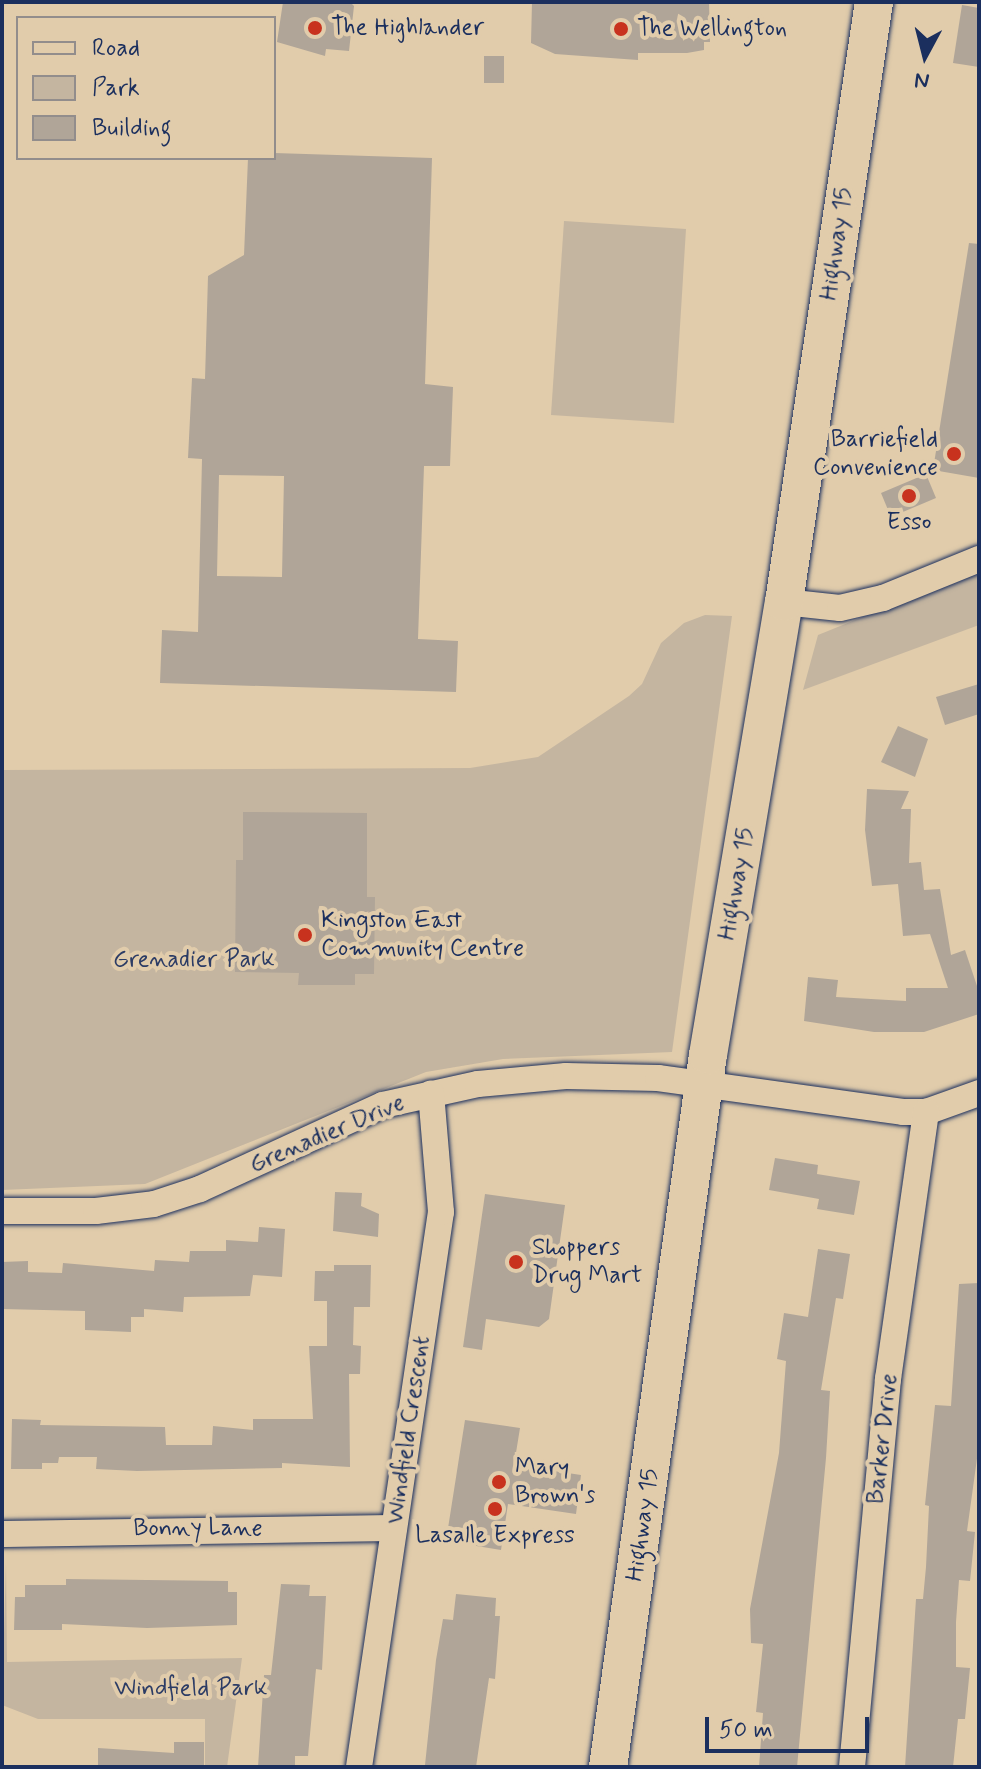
<!DOCTYPE html>
<style>
body{margin:0}
#map{position:relative;width:981px;height:1769px;overflow:hidden;background:#e1ccab;font-family:Mynerve,sans-serif}
div>[style]{position:absolute}
.green>*{inset:0;background:#c4b5a0}
.building>*{inset:0;background:#b0a598}
.roads{filter:drop-shadow(0 0 2px #1b2f5e) drop-shadow(0 0 2px #1b2f5e)}
.street>*{height:26px;margin:-13px;padding:0 13px;transform-origin:13px;border-radius:13px;background:#e1ccab}
.secondary>*{height:38px;margin:-19px;padding:0 19px;transform-origin:19px;border-radius:19px;background:#e1ccab}
.dots>*{width:22px;height:22px;translate:-50% -50%;box-sizing:border-box;border:4px solid #e1ccab;border-radius:50%}
span{translate:-50% -50%;white-space:nowrap;text-align:center;line-height:1.15;-webkit-text-stroke:8px #e1ccab;paint-order:stroke}
.poi-label{font-size:24px;color:#1b2f5e}
.left{translate:0 -50%;text-align:left}
.right{translate:-100% -50%;text-align:right}
.street-label{font-size:24px;color:#1b2f5e}
.park-label{font-size:24px;color:#2c3c65}
.frame{position:absolute;inset:0;border:4px solid #1b2f5e;pointer-events:none}
.legend{position:absolute;left:16px;top:16px;width:260px;height:144px;box-sizing:border-box;background:#e1ccab;border:2px solid #928d8c;margin:0;padding:10px 14px;list-style:none;font-size:24px;color:#1b2f5e}
.legend li{display:flex;align-items:center;gap:16px;height:40px}
.legend b{width:40px;border:2px solid #928d8c}
.north{position:absolute;left:885px;top:16px;width:80px;height:80px;-webkit-text-stroke:6px #e1ccab;paint-order:stroke;rotate:187deg;font-size:22px;font-weight:700;line-height:32px;text-align:center;color:#1b2f5e}
.north::after{content:'';display:block;margin:auto;width:28px;height:36px;background:#1b2f5e;clip-path:polygon(50% 0,100% 100%,50% 72%,0 100%)}
.scale{position:absolute;left:705px;top:1717px;width:164px;height:36px;box-sizing:border-box;border:4px solid #1b2f5e;border-top:0;padding-left:10px;font-size:24px;line-height:28px;white-space:nowrap;color:#1b2f5e;-webkit-text-stroke:6px #e1ccab;paint-order:stroke}
</style>
<div id="map">
<div class="green">
<i style="clip-path:polygon(564px 221px,686px 229px,674px 423px,551px 415px)"></i>
<i style="clip-path:polygon(979px 570px,979px 625px,803px 690px,818px 635px)"></i>
<i style="clip-path:polygon(705px 615px,732px 616px,672px 1052px,503px 1059px,426px 1072px,145px 1184px,2px 1190px,2px 770px,470px 768px,538px 757px,629px 696px,642px 684px,661px 643px,684px 623px)"></i>
<i style="clip-path:polygon(6px 1562px,7px 1662px,242px 1658px,227px 1767px,205px 1767px,205px 1719px,38px 1719px,2px 1705px)"></i>
</div>
<div class="building">
<i style="clip-path:polygon(283px 2px,350px 2px,354px 6px,349px 51px,326px 49px,325px 56px,277px 42px)"></i>
<i style="clip-path:polygon(532px 2px,709px 2px,710px 42px,704px 42px,704px 50px,687px 53px,638px 53px,638px 60px,555px 54px,531px 43px)"></i>
<i style="clip-path:polygon(962px 5px,979px 8px,979px 67px,953px 63px)"></i>
<i style="clip-path:polygon(484px 56px,504px 56px,504px 83px,484px 83px)"></i>
<i style="clip-path:polygon(evenodd,274px 153px,432px 158px,425px 384px,453px 387px,450px 466px,424px 466px,418px 639px,458px 641px,456px 692px,160px 683px,162px 630px,198px 632px,202px 459px,188px 458px,192px 378px,205px 379px,208px 276px,244px 255px,248px 158px,274px 158px,274px 153px,219px 475px,284px 476px,282px 577px,217px 576px,219px 475px)"></i>
<i style="clip-path:polygon(969px 243px,979px 244px,979px 478px,933px 470px)"></i>
<i style="clip-path:polygon(926px 474px,936px 498px,891px 517px,881px 493px)"></i>
<i style="clip-path:polygon(979px 684px,979px 714px,945px 725px,936px 697px)"></i>
<i style="clip-path:polygon(898px 726px,928px 739px,915px 777px,881px 762px)"></i>
<i style="clip-path:polygon(867px 789px,909px 791px,901px 809px,911px 809px,909px 863px,921px 862px,924px 890px,940px 889px,951px 955px,965px 950px,979px 992px,979px 1014px,924px 1032px,874px 1032px,804px 1021px,808px 977px,838px 980px,836px 997px,906px 1001px,906px 988px,948px 988px,930px 934px,903px 936px,898px 884px,872px 886px,865px 830px)"></i>
<i style="clip-path:polygon(243px 812px,367px 813px,367px 897px,375px 897px,374px 974px,355px 974px,355px 985px,298px 985px,299px 973px,235px 972px,236px 860px,243px 860px)"></i>
<i style="clip-path:polygon(775px 1158px,818px 1165px,817px 1174px,860px 1181px,854px 1215px,817px 1209px,819px 1199px,769px 1190px)"></i>
<i style="clip-path:polygon(335px 1192px,362px 1193px,361px 1206px,379px 1214px,378px 1237px,333px 1231px)"></i>
<i style="clip-path:polygon(485px 1194px,565px 1205px,549px 1319px,539px 1327px,486px 1319px,482px 1350px,463px 1347px)"></i>
<i style="clip-path:polygon(259px 1227px,285px 1229px,282px 1277px,253px 1275px,250px 1296px,184px 1297px,183px 1312px,144px 1309px,144px 1317px,131px 1317px,131px 1332px,85px 1330px,85px 1311px,2px 1309px,2px 1262px,28px 1261px,28px 1272px,62px 1273px,63px 1263px,154px 1271px,155px 1260px,189px 1262px,190px 1251px,226px 1251px,226px 1240px,258px 1242px)"></i>
<i style="clip-path:polygon(818px 1249px,850px 1254px,843px 1299px,836px 1298px,821px 1390px,830px 1391px,826px 1458px,797px 1767px,759px 1767px,763px 1713px,756px 1712px,763px 1644px,751px 1643px,750px 1609px,779px 1453px,786px 1361px,777px 1359px,784px 1313px,808px 1317px)"></i>
<i style="clip-path:polygon(334px 1265px,371px 1265px,370px 1307px,354px 1307px,353px 1345px,361px 1346px,360px 1374px,349px 1374px,350px 1467px,282px 1463px,282px 1468px,137px 1471px,96px 1469px,97px 1457px,59px 1457px,58px 1463px,42px 1463px,42px 1469px,11px 1469px,12px 1419px,41px 1420px,40px 1425px,165px 1427px,166px 1445px,212px 1445px,213px 1426px,253px 1430px,253px 1419px,313px 1419px,309px 1346px,327px 1346px,327px 1301px,314px 1301px,315px 1271px,334px 1271px)"></i>
<i style="clip-path:polygon(979px 1283px,979px 1444px,967px 1531px,975px 1532px,970px 1581px,959px 1580px,956px 1622px,956px 1667px,970px 1668px,965px 1719px,958px 1719px,953px 1767px,905px 1767px,916px 1599px,923px 1599px,926px 1567px,929px 1506px,925px 1505px,935px 1405px,951px 1406px,959px 1284px)"></i>
<i style="clip-path:polygon(465px 1420px,520px 1428px,514px 1465px,581px 1475px,576px 1514px,508px 1504px,501px 1550px,446px 1541px)"></i>
<i style="clip-path:polygon(66px 1579px,228px 1581px,228px 1592px,237px 1592px,237px 1625px,147px 1628px,62px 1624px,62px 1630px,14px 1630px,15px 1597px,25px 1597px,25px 1585px,66px 1585px)"></i>
<i style="clip-path:polygon(281px 1584px,310px 1585px,309px 1596px,326px 1596px,322px 1670px,316px 1669px,308px 1756px,295px 1756px,295px 1767px,258px 1767px,264px 1675px,271px 1675px)"></i>
<i style="clip-path:polygon(456px 1594px,496px 1598px,495px 1616px,500px 1616px,495px 1679px,489px 1678px,476px 1767px,435px 1767px,425px 1765px,436px 1660px,443px 1619px,453px 1620px)"></i>
<i style="clip-path:polygon(174px 1742px,204px 1742px,204px 1767px,98px 1767px,98px 1748px,174px 1753px)"></i>
</div>
<div class="roads">
<div class="street">
<i style="left:784px;top:602px;width:56px;rotate:6.1deg"></i>
<i style="left:840px;top:608px;width:44px;rotate:-13.1deg"></i>
<i style="left:883px;top:598px;width:104px;rotate:-22.1deg"></i>
<i style="left:2px;top:1211px;width:94px"></i>
<i style="left:96px;top:1211px;width:58px;rotate:-6.9deg"></i>
<i style="left:154px;top:1204px;width:48px;rotate:-18.1deg"></i>
<i style="left:200px;top:1189px;width:201px;rotate:-24.7deg"></i>
<i style="left:383px;top:1105px;width:97px;rotate:-12.5deg"></i>
<i style="left:478px;top:1084px;width:88px;rotate:-5.2deg"></i>
<i style="left:566px;top:1076px;width:92px;rotate:1.2deg"></i>
<i style="left:658px;top:1078px;width:247px;rotate:7.9deg"></i>
<i style="left:903px;top:1112px;width:23px"></i>
<i style="left:926px;top:1112px;width:56px;rotate:-19.7deg"></i>
<i style="left:2px;top:1534px;width:392px;rotate:-0.9deg"></i>
<i style="left:359px;top:1767px;width:561px;rotate:-81.6deg"></i>
<i style="left:441px;top:1212px;width:119px;rotate:-94.8deg"></i>
<i style="left:852px;top:1767px;width:390px;rotate:-84.7deg"></i>
<i style="left:888px;top:1379px;width:270px;rotate:-81.9deg"></i>
</div>
<div class="secondary">
<i style="left:608px;top:1767px;width:719px;rotate:-82.01deg"></i>
<i style="left:708px;top:1055px;width:459px;rotate:-80.5deg"></i>
<i style="left:784px;top:602px;width:607px;rotate:-81.47deg"></i>
</div>
</div>
<div class="dots">
<i style="left:315px;top:28px;background:#c8321e"></i>
<i style="left:621px;top:29px;background:#c8321e"></i>
<i style="left:954px;top:454px;background:#c8321e"></i>
<i style="left:909px;top:496px;background:#c8321e"></i>
<i style="left:305px;top:935px;background:#c8321e"></i>
<i style="left:516px;top:1262px;background:#c8321e"></i>
<i style="left:499px;top:1482px;background:#c8321e"></i>
<i style="left:495px;top:1509px;background:#c8321e"></i>
</div>
<div class="poi-label">
<span class="left" style="left:331px;top:28px">The Highlander</span>
<span class="left" style="left:637px;top:29px">The Wellington</span>
<span class="right" style="left:938px;top:454px">Barriefield<br>Convenience</span>
<span style="left:909px;top:523px">Esso</span>
<span class="left" style="left:321px;top:935px">Kingston East<br>Community Centre</span>
<span class="left" style="left:532px;top:1262px">Shoppers<br>Drug Mart</span>
<span class="left" style="left:515px;top:1482px">Mary<br>Brown's</span>
<span style="left:495px;top:1536px">Lasalle Express</span>
</div>
<div class="street-label">
<span style="left:837px;top:244px;rotate:-82deg">Highway 15</span>
<span style="left:737px;top:884px;rotate:-80deg">Highway 15</span>
<span style="left:327px;top:1134px;rotate:-23deg">Grenadier Drive</span>
<span style="left:409px;top:1430px;rotate:-82deg">Windfield Crescent</span>
<span style="left:883px;top:1439px;rotate:-84deg">Barker Drive</span>
<span style="left:643px;top:1525px;rotate:-82deg">Highway 15</span>
<span style="left:198px;top:1529px">Bonny Lane</span>
</div>
<div class="park-label">
<span style="left:194px;top:960px">Grenadier Park</span>
<span style="left:191px;top:1689px">Windfield Park</span>
</div>
<div class="frame"></div>
<ul class="legend">
<li><b style="height:10px;background:#e1ccab"></b>Road</li>
<li><b style="height:22px;background:#c4b5a0"></b>Park</li>
<li><b style="height:22px;background:#b0a598"></b>Building</li>
</ul>
<div class="north">N</div>
<div class="scale">50 m</div>
</div>
